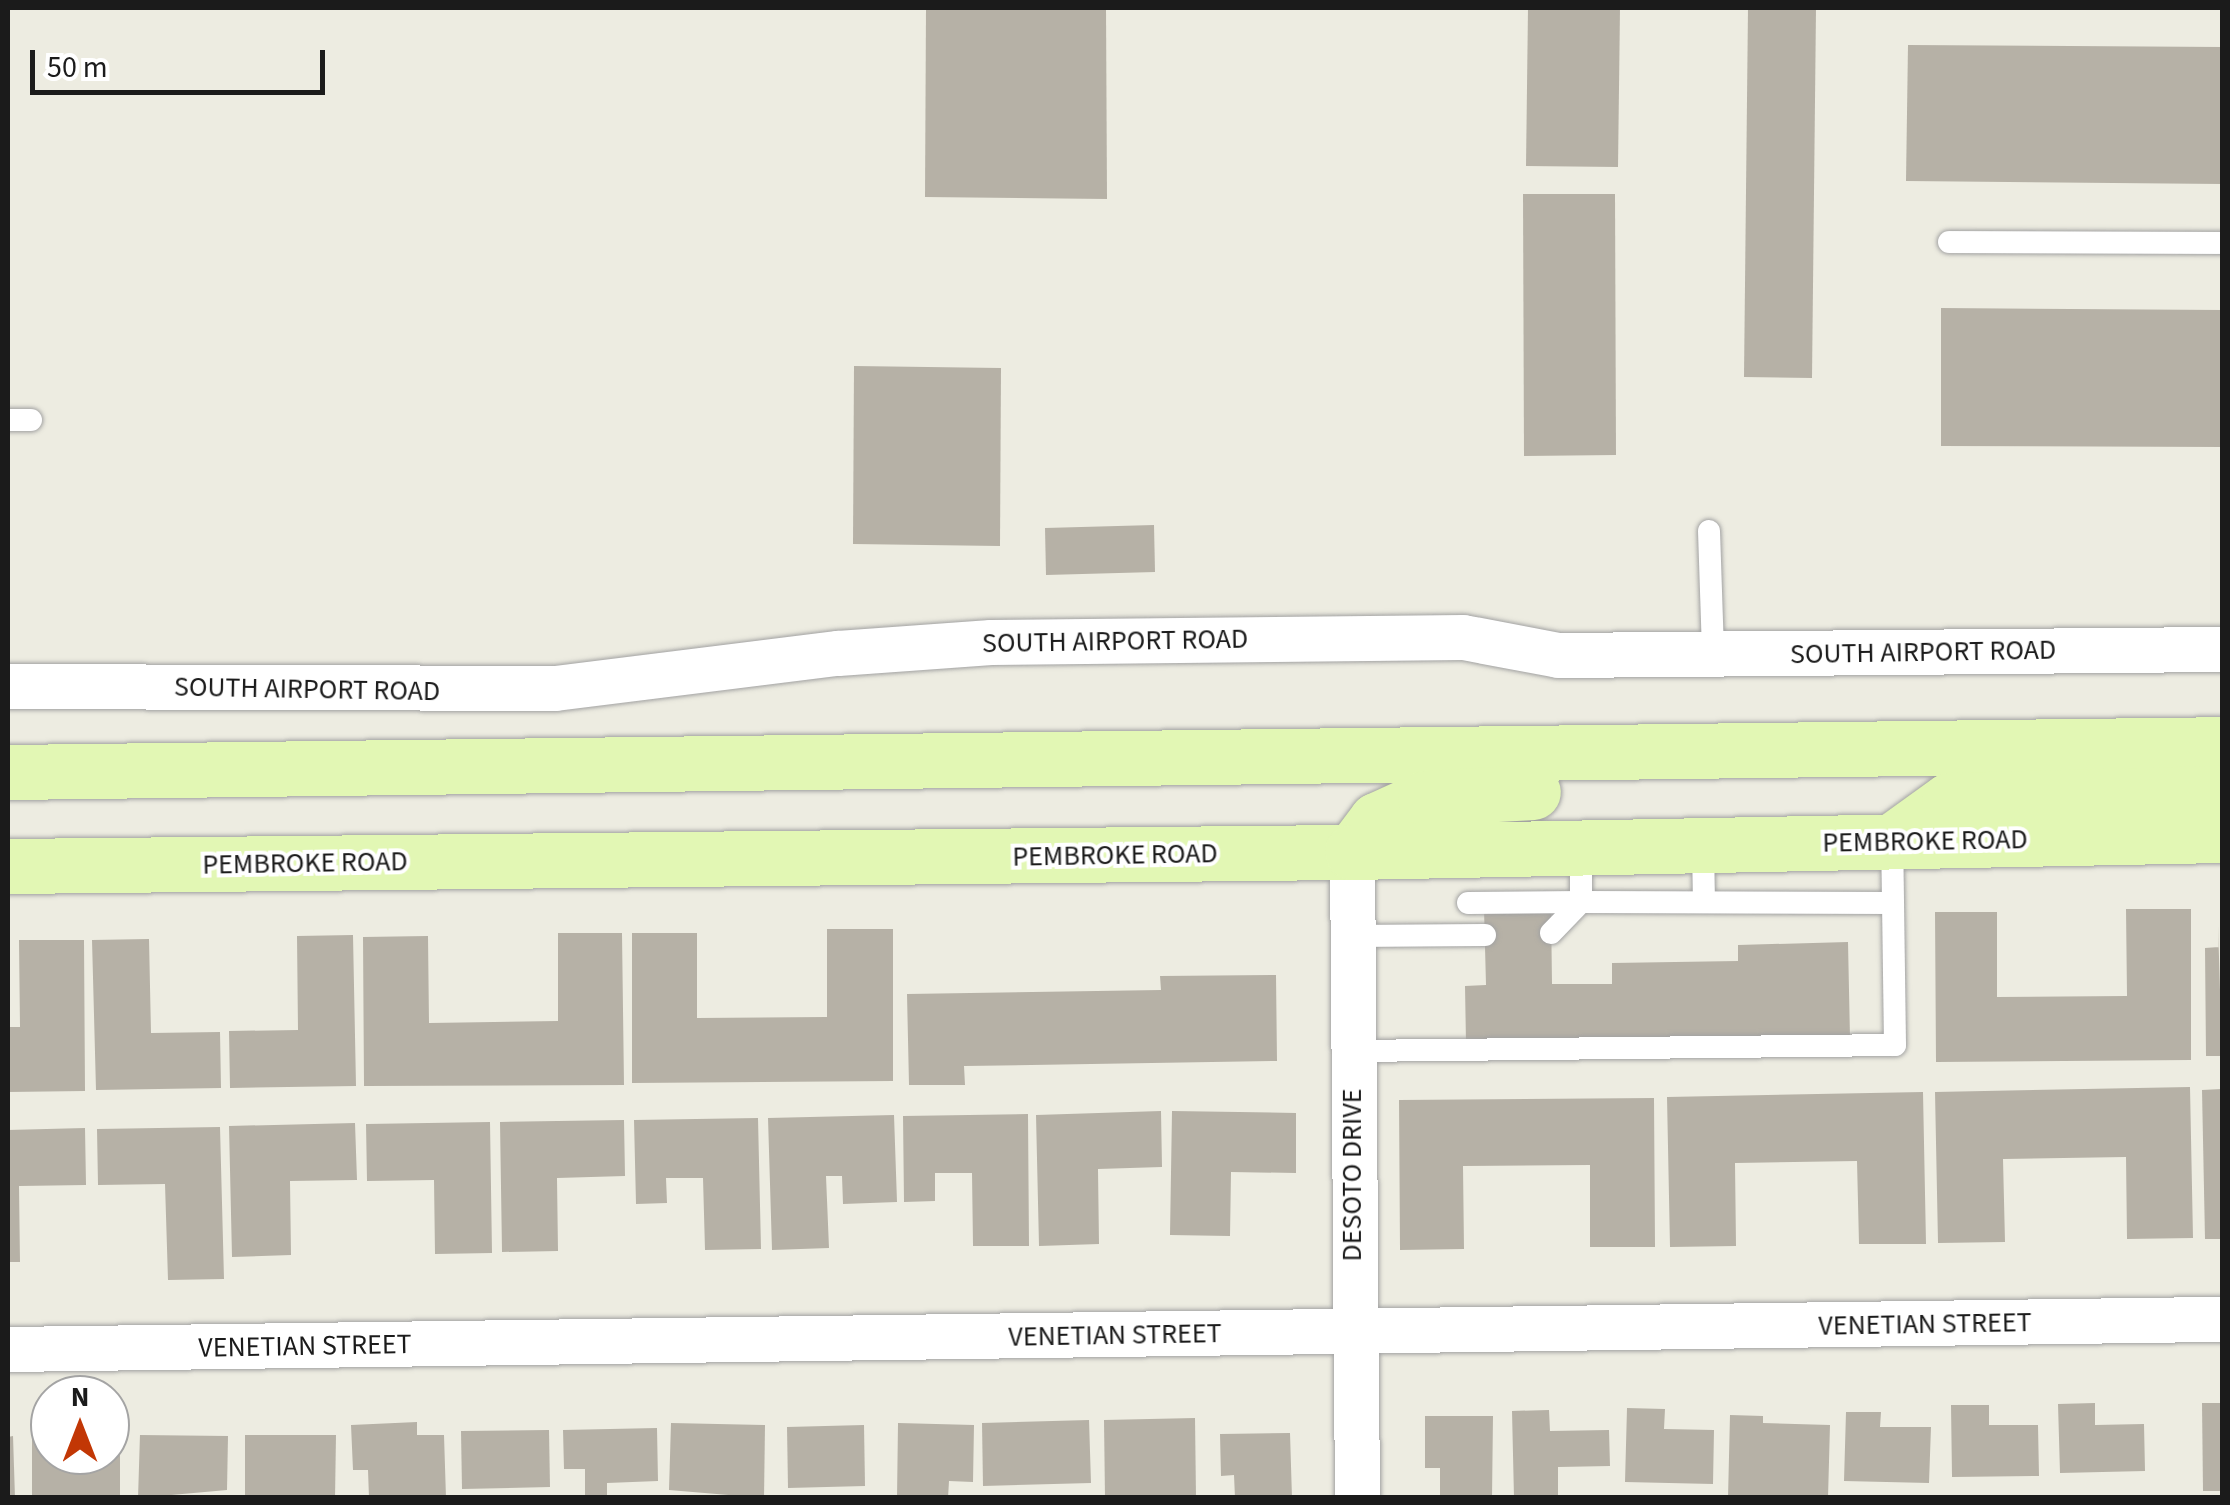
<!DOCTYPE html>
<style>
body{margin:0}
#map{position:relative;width:2230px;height:1505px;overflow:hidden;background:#edece1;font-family:"Source Sans 3",sans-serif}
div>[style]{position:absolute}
.building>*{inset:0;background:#b6b1a6}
.roads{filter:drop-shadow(0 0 2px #a2a2a2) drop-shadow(0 0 2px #a2a2a2)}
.lane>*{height:22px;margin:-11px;padding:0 11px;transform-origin:11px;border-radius:11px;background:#fff}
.street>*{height:45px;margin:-22.5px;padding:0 22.5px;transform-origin:22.5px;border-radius:22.5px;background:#fff}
.secondary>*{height:55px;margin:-27.5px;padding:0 27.5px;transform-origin:27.5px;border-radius:27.5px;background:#e2f7b4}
span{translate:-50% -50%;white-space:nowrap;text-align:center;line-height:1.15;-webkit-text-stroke:8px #fff;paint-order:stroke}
.street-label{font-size:28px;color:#1b1b1b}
.frame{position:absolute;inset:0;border:10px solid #1b1b1b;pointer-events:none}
.north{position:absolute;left:30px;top:1375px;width:100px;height:100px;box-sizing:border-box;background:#fff;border:2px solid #a4a4a4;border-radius:50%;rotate:0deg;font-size:28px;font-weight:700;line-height:40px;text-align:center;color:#1b1b1b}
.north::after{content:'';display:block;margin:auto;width:35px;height:45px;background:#c23705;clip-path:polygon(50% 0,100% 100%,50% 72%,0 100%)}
.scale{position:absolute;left:30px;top:50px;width:295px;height:45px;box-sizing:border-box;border:5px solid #1b1b1b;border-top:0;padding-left:12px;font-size:30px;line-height:35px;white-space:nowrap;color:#1b1b1b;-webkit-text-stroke:8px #fff;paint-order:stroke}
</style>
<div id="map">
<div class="building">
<i style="clip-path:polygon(926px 8px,1106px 8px,1107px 199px,925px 197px)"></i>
<i style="clip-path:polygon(1528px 8px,1620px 8px,1618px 167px,1526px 166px)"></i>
<i style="clip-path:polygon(1748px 8px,1816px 8px,1812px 378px,1744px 377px)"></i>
<i style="clip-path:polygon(1908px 45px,2222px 47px,2222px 184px,1906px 181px)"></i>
<i style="clip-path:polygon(1523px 194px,1615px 194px,1616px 455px,1524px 456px)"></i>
<i style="clip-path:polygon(1941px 308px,2222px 310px,2222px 447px,1941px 446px)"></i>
<i style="clip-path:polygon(854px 366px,1001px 368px,1000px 546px,853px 544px)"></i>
<i style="clip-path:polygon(1154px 525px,1155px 572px,1046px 575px,1045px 528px)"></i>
<i style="clip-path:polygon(1551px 908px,1552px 984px,1612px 984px,1612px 963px,1738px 961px,1738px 945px,1848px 942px,1850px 1038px,1466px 1043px,1465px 986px,1486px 985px,1484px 909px)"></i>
<i style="clip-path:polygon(2126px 909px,2191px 909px,2191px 1060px,1936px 1062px,1935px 912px,1997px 912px,1997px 997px,2127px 996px)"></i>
<i style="clip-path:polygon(2218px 924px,2222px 1056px,2206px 1056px,2205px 948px,2219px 947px)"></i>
<i style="clip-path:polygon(827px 929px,893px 929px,893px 1081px,632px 1083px,632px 933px,697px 933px,697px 1018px,827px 1017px)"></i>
<i style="clip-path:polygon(558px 933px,622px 933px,624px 1085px,364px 1086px,363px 937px,428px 936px,429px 1023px,558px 1021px)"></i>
<i style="clip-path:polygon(353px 935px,356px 1086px,230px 1088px,229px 1031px,298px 1030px,297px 936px)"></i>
<i style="clip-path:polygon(149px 939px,151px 1033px,220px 1032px,221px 1088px,96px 1090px,92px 940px)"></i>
<i style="clip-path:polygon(19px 940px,84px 940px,85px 1091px,8px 1092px,8px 1027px,20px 1027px)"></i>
<i style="clip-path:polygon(1276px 975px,1277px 1061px,964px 1066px,965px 1085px,909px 1085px,907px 994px,1161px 990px,1160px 976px)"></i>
<i style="clip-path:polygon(2190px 1087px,2193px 1238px,2127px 1239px,2126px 1157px,2003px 1159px,2005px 1242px,1938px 1243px,1935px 1092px)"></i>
<i style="clip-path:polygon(2222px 1089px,2222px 1239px,2205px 1239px,2202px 1090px)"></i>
<i style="clip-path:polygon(1923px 1092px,1926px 1244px,1859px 1244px,1857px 1161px,1735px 1163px,1736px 1246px,1670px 1247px,1667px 1097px)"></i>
<i style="clip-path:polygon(1654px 1098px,1655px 1247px,1590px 1247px,1590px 1165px,1463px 1166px,1464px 1249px,1400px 1250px,1399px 1100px)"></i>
<i style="clip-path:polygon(1161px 1111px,1162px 1167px,1098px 1169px,1099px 1244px,1039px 1246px,1036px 1115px)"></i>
<i style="clip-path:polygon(1172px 1111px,1296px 1113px,1296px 1173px,1231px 1172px,1230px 1236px,1170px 1235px)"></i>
<i style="clip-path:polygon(1028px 1114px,1029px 1246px,973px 1246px,972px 1173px,935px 1173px,935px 1201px,904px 1202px,903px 1116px)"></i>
<i style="clip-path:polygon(894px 1115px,897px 1202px,843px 1204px,842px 1176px,826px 1176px,829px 1248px,772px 1250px,768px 1118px)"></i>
<i style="clip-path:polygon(758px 1118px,761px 1249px,705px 1250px,703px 1178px,666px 1178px,667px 1203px,636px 1204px,634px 1120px)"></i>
<i style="clip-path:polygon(624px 1120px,625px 1176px,557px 1178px,558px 1251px,502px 1252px,500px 1122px)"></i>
<i style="clip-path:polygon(490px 1122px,492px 1253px,435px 1254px,434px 1180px,367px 1181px,366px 1124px)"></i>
<i style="clip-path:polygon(355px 1123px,357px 1180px,290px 1181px,291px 1255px,232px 1257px,229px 1126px)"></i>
<i style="clip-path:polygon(220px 1127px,224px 1279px,168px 1280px,165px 1184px,98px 1185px,97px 1129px)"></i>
<i style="clip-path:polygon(85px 1128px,86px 1185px,19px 1186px,20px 1262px,8px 1262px,8px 1130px)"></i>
<i style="clip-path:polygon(2095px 1403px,2095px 1425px,2144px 1424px,2145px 1471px,2060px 1473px,2058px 1404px)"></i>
<i style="clip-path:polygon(2202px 1403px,2222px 1403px,2222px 1491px,2203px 1491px)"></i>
<i style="clip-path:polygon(1951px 1405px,1989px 1405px,1989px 1425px,2038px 1425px,2039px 1476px,1952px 1477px)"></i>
<i style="clip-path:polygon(1627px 1408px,1665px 1409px,1664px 1429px,1714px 1430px,1713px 1484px,1625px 1482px)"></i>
<i style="clip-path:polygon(1549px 1410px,1550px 1431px,1609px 1430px,1610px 1466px,1558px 1467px,1558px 1498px,1514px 1498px,1512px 1411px)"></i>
<i style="clip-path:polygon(1846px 1412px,1881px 1412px,1880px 1427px,1931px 1427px,1929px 1483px,1844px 1481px)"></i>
<i style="clip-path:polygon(1730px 1415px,1763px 1416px,1763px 1423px,1830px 1425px,1828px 1498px,1728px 1498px)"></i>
<i style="clip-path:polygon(1425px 1416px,1493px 1416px,1492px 1498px,1440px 1498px,1440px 1468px,1425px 1468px)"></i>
<i style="clip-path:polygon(1195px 1418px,1196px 1498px,1105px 1498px,1104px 1420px)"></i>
<i style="clip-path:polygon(1089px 1420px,1091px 1483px,983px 1486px,982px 1423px)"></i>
<i style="clip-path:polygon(417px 1422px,417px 1435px,444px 1435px,446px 1498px,369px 1498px,368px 1470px,353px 1470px,351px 1425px)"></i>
<i style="clip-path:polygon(671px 1423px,765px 1425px,764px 1498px,669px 1490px)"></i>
<i style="clip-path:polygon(898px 1423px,974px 1425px,973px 1482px,949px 1481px,948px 1498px,897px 1498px)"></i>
<i style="clip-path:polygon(864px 1425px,865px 1486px,788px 1488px,787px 1427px)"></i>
<i style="clip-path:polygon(657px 1428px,658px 1481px,607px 1483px,607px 1498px,585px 1498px,585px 1469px,564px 1469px,563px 1430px)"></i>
<i style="clip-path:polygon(549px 1430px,550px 1487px,462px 1489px,461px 1431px)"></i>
<i style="clip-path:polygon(1290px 1433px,1292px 1498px,1235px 1498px,1234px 1475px,1221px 1476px,1220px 1434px)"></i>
<i style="clip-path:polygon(140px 1435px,228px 1436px,227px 1490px,138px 1498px)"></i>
<i style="clip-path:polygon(245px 1435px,336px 1435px,335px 1498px,245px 1498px)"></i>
<i style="clip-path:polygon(13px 1436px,15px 1498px,8px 1498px,8px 1437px)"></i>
<i style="clip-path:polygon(32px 1436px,50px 1436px,50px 1455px,110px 1455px,110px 1436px,120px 1436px,120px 1498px,32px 1498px)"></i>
</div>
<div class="roads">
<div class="lane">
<i style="left:1949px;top:242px;width:273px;rotate:0.2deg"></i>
<i style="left:8px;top:420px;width:23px"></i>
<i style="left:1709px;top:531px;width:123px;rotate:88.1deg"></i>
<i style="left:1703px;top:846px;width:56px;rotate:89deg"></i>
<i style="left:1581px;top:848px;width:54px;rotate:90deg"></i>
<i style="left:1581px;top:902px;width:312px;rotate:0.2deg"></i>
<i style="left:1468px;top:903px;width:113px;rotate:-0.5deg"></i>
<i style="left:1551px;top:933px;width:43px;rotate:-45.9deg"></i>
<i style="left:1352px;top:936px;width:133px;rotate:-0.4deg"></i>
<i style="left:1352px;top:1051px;width:543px;rotate:-0.63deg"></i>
<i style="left:1895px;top:1045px;width:204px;rotate:-90.8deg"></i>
</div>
<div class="street">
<i style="left:8px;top:686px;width:547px;rotate:0.21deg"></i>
<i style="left:555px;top:688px;width:285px;rotate:-7.1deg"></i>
<i style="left:838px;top:653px;width:153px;rotate:-4.1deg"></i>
<i style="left:991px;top:642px;width:472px;rotate:-0.6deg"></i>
<i style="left:1463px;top:637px;width:97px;rotate:10.7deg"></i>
<i style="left:1558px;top:655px;width:664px;rotate:-0.52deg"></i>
<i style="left:1352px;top:852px;width:646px;rotate:89.56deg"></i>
<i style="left:8px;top:1349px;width:2214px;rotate:-0.78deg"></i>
</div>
<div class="secondary">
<i style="left:8px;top:772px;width:2214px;rotate:-0.72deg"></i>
<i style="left:1892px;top:841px;width:70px;rotate:-35.7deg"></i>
<i style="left:1949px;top:800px;width:273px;rotate:-1.5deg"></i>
<i style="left:1352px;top:852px;width:40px;rotate:-53deg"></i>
<i style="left:1376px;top:820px;width:54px;rotate:-24.2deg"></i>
<i style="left:1425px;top:798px;width:108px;rotate:-3.2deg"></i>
<i style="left:8px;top:866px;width:1344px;rotate:-0.6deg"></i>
<i style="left:1352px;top:852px;width:870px;rotate:-1.12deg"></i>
</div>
</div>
<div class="street-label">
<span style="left:1115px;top:641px;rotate:-1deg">SOUTH AIRPORT ROAD</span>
<span style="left:1923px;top:652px;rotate:-1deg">SOUTH AIRPORT ROAD</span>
<span style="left:307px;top:689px;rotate:1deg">SOUTH AIRPORT ROAD</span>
<span style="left:1925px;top:841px;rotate:-1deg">PEMBROKE ROAD</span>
<span style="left:1115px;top:855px;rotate:-1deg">PEMBROKE ROAD</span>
<span style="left:305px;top:863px;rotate:-1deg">PEMBROKE ROAD</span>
<span style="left:1352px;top:1175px;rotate:-90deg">DESOTO DRIVE</span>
<span style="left:1925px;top:1324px;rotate:-1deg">VENETIAN STREET</span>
<span style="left:1115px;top:1335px;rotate:-1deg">VENETIAN STREET</span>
<span style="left:305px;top:1346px;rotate:-1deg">VENETIAN STREET</span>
</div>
<div class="frame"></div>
<div class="north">N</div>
<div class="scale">50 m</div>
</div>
